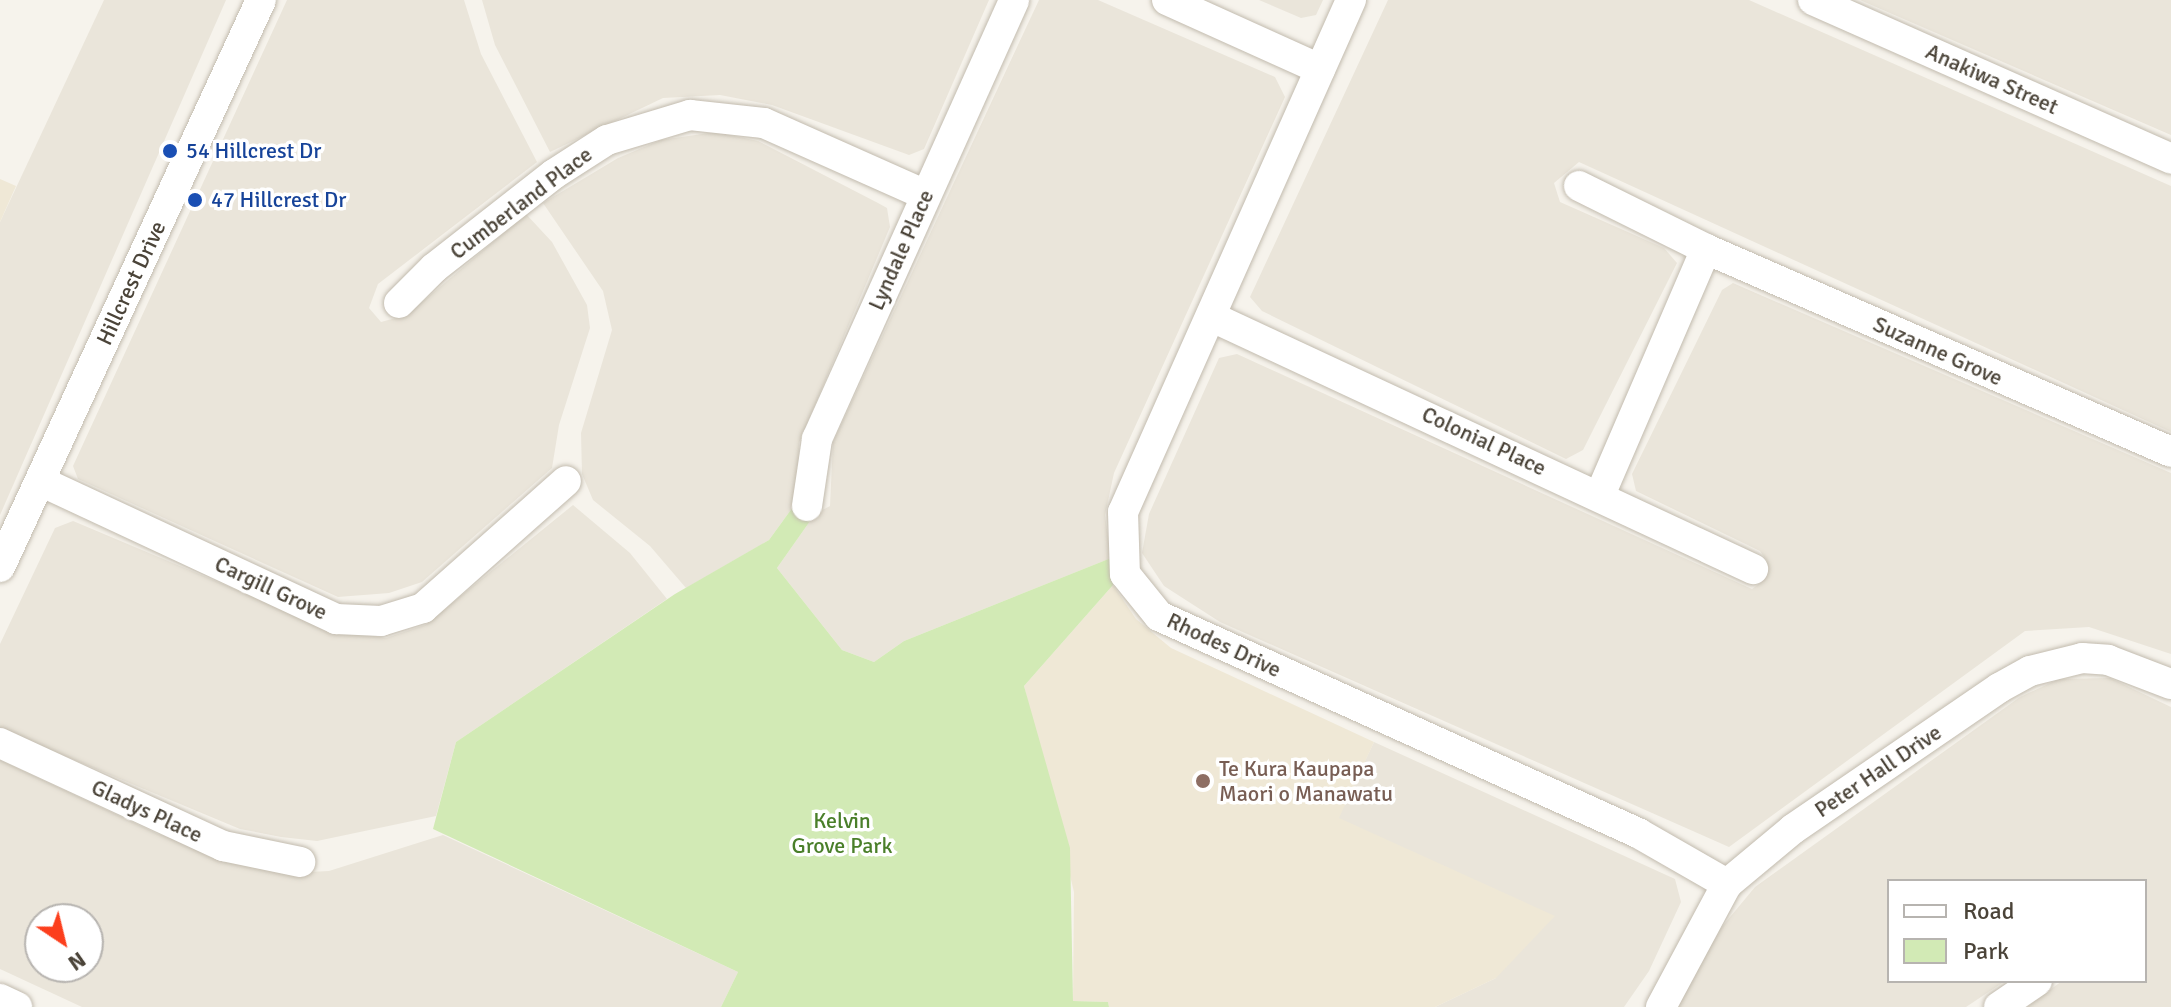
<!DOCTYPE html>
<style>
body{margin:0}
#map{position:relative;width:2171px;height:1007px;overflow:hidden;background:#f6f3ec;font-family:Signika,sans-serif}
div>[style]{position:absolute}
.residential>*{inset:0;background:#eae5da}
.education>*{inset:0;background:#efe8d6}
.green>*{inset:0;background:#d2eab5}
.roads{filter:drop-shadow(0 0 2px #c2bbae) drop-shadow(0 0 2px #c2bbae)}
.minor>*{height:30px;margin:-15px;padding:0 15px;transform-origin:15px;border-radius:15px;background:#fff}
.dots>*{width:22px;height:22px;translate:-50% -50%;box-sizing:border-box;border:4px solid #fff;border-radius:50%}
span{translate:-50% -50%;white-space:nowrap;text-align:center;line-height:1.15;-webkit-text-stroke:7px #fff;paint-order:stroke}
.street-label{font-size:22px;color:#4b4439}
.transit-label{font-size:22px;color:#164399}
.left{translate:0 -50%;text-align:left}
.education-label{font-size:22px;color:#785e54}
.park-label{font-size:22px;color:#4a7f2a}
.legend{position:absolute;left:1887px;top:879px;width:260px;height:104px;box-sizing:border-box;background:#fff;border:2px solid #b7b4b0;margin:0;padding:10px 14px;list-style:none;font-size:24px;color:#4b4439}
.legend li{display:flex;align-items:center;gap:16px;height:40px}
.legend b{width:40px;border:2px solid #b7b4b0}
.north{position:absolute;left:24px;top:903px;width:80px;height:80px;box-sizing:border-box;background:#fff;border:2px solid #b7b4b0;border-radius:50%;rotate:145deg;font-size:22px;font-weight:700;line-height:32px;text-align:center;color:#4b4439}
.north::after{content:'';display:block;margin:auto;width:28px;height:36px;background:#fc3f1d;clip-path:polygon(50% 0,100% 100%,50% 72%,0 100%)}
</style>
<div id="map">
<div class="residential">
<i style="clip-path:polygon(104px 0,226px 0,0 515px,0 222px)"></i>
<i style="clip-path:polygon(287px 0,464px 0,481px 54px,537px 162px,378px 284px,369px 308px,381px 322px,407px 315px,526px 214px,552px 242px,587px 305px,590px 328px,559px 425px,552px 468px,422px 582px,389px 593px,338px 597px,78px 479px,73px 466px)"></i>
<i style="clip-path:polygon(482px 0,989px 0,924px 149px,909px 155px,772px 105px,720px 95px,663px 98px,550px 152px,495px 45px)"></i>
<i style="clip-path:polygon(1039px 0,1098px 0,1275px 77px,1285px 97px,1114px 473px,1105px 515px,1111px 558px,904px 641px,874px 662px,842px 650px,777px 568px,815px 514px,830px 506px,833px 442px)"></i>
<i style="clip-path:polygon(1259px 0,1323px 0,1316px 15px,1301px 18px)"></i>
<i style="clip-path:polygon(1388px 0,1749px 0,2171px 186px,2171px 432px,1579px 162px,1554px 183px,1560px 202px,1664px 248px,1677px 263px,1583px 450px,1566px 459px,1262px 311px,1250px 297px)"></i>
<i style="clip-path:polygon(1860px 0,2171px 0,2171px 135px)"></i>
<i style="clip-path:polygon(716px 132px,758px 141px,878px 203px,887px 208px,890px 227px,799px 443px,798px 500px,769px 540px,686px 588px,650px 546px,593px 500px,582px 474px,581px 433px,612px 330px,603px 291px,543px 203px,618px 158px,661px 140px)"></i>
<i style="clip-path:polygon(1733px 283px,2171px 473px,2171px 654px,2089px 627px,2025px 631px,1729px 847px,1220px 622px,1164px 586px,1142px 553px,1149px 514px,1219px 358px,1237px 354px,1752px 589px,1760px 583px,1767px 561px,1760px 551px,1636px 491px,1632px 474px,1722px 290px)"></i>
<i style="clip-path:polygon(573px 505px,630px 553px,667px 599px,456px 742px,436px 816px,317px 841px,281px 837px,240px 829px,0 729px,0 644px,55px 528px,73px 521px,327px 628px,386px 638px,425px 625px)"></i>
<i style="clip-path:polygon(2110px 678px,2171px 707px,2171px 1007px,2027px 1007px,2062px 981px,2145px 981px,2145px 881px,1889px 881px,1889px 981px,2005px 981px,1966px 1007px,1674px 1007px,1721px 928px,1755px 887px,2020px 697px,2059px 679px)"></i>
<i style="clip-path:polygon(1374px 742px,1675px 879px,1681px 902px,1649px 971px,1624px 1007px,1435px 1007px,1496px 978px,1338px 818px)"></i>
<i style="clip-path:polygon(evenodd,0 760px,158px 834px,291px 873px,329px 871px,443px 835px,738px 972px,721px 1007px,82px 1007px,0 969px,0 760px,40px 919px,88px 919px,88px 967px,40px 967px,40px 919px)"></i>
</div>
<div class="education">
<i style="clip-path:polygon(0 179px,16px 186px,0 222px)"></i>
<i style="clip-path:polygon(1113px 585px,1136px 619px,1171px 648px,1374px 742px,1339px 818px,1555px 916px,1496px 978px,1435px 1007px,1109px 1007px,1108px 1002px,1073px 1001px,1074px 892px,1024px 686px)"></i>
</div>
<div class="green">
<i style="clip-path:polygon(798px 500px,815px 514px,777px 568px,842px 650px,874px 662px,904px 641px,1111px 558px,1113px 585px,1024px 686px,1070px 848px,1073px 1001px,1108px 1002px,1109px 1007px,721px 1007px,738px 972px,433px 829px,456px 742px,675px 594px,769px 540px)"></i>
</div>
<div class="roads">
<div class="minor">
<i style="left:1167px;top:0;width:168px;rotate:24.3deg"></i>
<i style="left:1351px;top:0;width:560px;rotate:114deg"></i>
<i style="left:1123px;top:512px;width:62px;rotate:88.2deg"></i>
<i style="left:1125px;top:574px;width:54px;rotate:51deg"></i>
<i style="left:1159px;top:616px;width:526px;rotate:24.37deg"></i>
<i style="left:1638px;top:833px;width:103px;rotate:29.8deg"></i>
<i style="left:1813px;top:0;width:392px;rotate:23.9deg"></i>
<i style="left:1579px;top:186px;width:142px;rotate:26.4deg"></i>
<i style="left:1706px;top:249px;width:507px;rotate:23.58deg"></i>
<i style="left:399px;top:303px;width:49px;rotate:-45deg"></i>
<i style="left:434px;top:268px;width:152px;rotate:-38.1deg"></i>
<i style="left:554px;top:174px;width:63px;rotate:-32.7deg"></i>
<i style="left:607px;top:140px;width:87px;rotate:-16.8deg"></i>
<i style="left:690px;top:115px;width:74px;rotate:6.2deg"></i>
<i style="left:764px;top:123px;width:177px;rotate:24deg"></i>
<i style="left:1212px;top:317px;width:597px;rotate:24.98deg"></i>
<i style="left:40px;top:481px;width:327px;rotate:25deg"></i>
<i style="left:336px;top:619px;width:45px;rotate:2.5deg"></i>
<i style="left:381px;top:621px;width:44px;rotate:-17.2deg"></i>
<i style="left:423px;top:608px;width:191px;rotate:-41.6deg"></i>
<i style="left:1600px;top:495px;width:268px;rotate:-66.7deg"></i>
<i style="left:807px;top:506px;width:68px;rotate:-81.5deg"></i>
<i style="left:817px;top:439px;width:481px;rotate:-65.8deg"></i>
<i style="left:0;top:567px;width:624px;rotate:-65.28deg"></i>
<i style="left:0;top:743px;width:246px;rotate:24.8deg"></i>
<i style="left:223px;top:846px;width:79px;rotate:11.7deg"></i>
<i style="left:0;top:999px;width:19px;rotate:25deg"></i>
<i style="left:1661px;top:1007px;width:140px;rotate:-61.8deg"></i>
<i style="left:1727px;top:884px;width:86px;rotate:-39.8deg"></i>
<i style="left:1793px;top:829px;width:250px;rotate:-34.4deg"></i>
<i style="left:1999px;top:688px;width:35px;rotate:-29deg"></i>
<i style="left:2030px;top:671px;width:54px;rotate:-14deg"></i>
<i style="left:2082px;top:658px;width:26px;rotate:4deg"></i>
<i style="left:2108px;top:660px;width:67px;rotate:20.9deg"></i>
<i style="left:1999px;top:1007px;width:46px;rotate:-34.4deg"></i>
</div>
</div>
<div class="dots">
<i style="left:170px;top:151px;background:#1a4fb4"></i>
<i style="left:195px;top:200px;background:#1a4fb4"></i>
<i style="left:1203px;top:781px;background:#8d6e63"></i>
</div>
<div class="street-label">
<span style="left:1992px;top:79px;rotate:24deg">Anakiwa Street</span>
<span style="left:521px;top:203px;rotate:-37deg">Cumberland Place</span>
<span style="left:901px;top:250px;rotate:-66deg">Lyndale Place</span>
<span style="left:131px;top:283px;rotate:-65deg">Hillcrest Drive</span>
<span style="left:1938px;top:351px;rotate:24deg">Suzanne Grove</span>
<span style="left:1484px;top:441px;rotate:25deg">Colonial Place</span>
<span style="left:271px;top:588px;rotate:25deg">Cargill Grove</span>
<span style="left:1224px;top:645px;rotate:25deg">Rhodes Drive</span>
<span style="left:1878px;top:771px;rotate:-34deg">Peter Hall Drive</span>
<span style="left:147px;top:811px;rotate:25deg">Gladys Place</span>
</div>
<div class="transit-label">
<span class="left" style="left:186px;top:151px">54 Hillcrest Dr</span>
<span class="left" style="left:211px;top:200px">47 Hillcrest Dr</span>
</div>
<div class="education-label">
<span class="left" style="left:1219px;top:781px">Te Kura Kaupapa<br>Maori o Manawatu</span>
</div>
<div class="park-label">
<span style="left:842px;top:833px">Kelvin<br>Grove Park</span>
</div>
<ul class="legend">
<li><b style="height:10px;background:#fff"></b>Road</li>
<li><b style="height:22px;background:#d2eab5"></b>Park</li>
</ul>
<div class="north">N</div>
</div>
